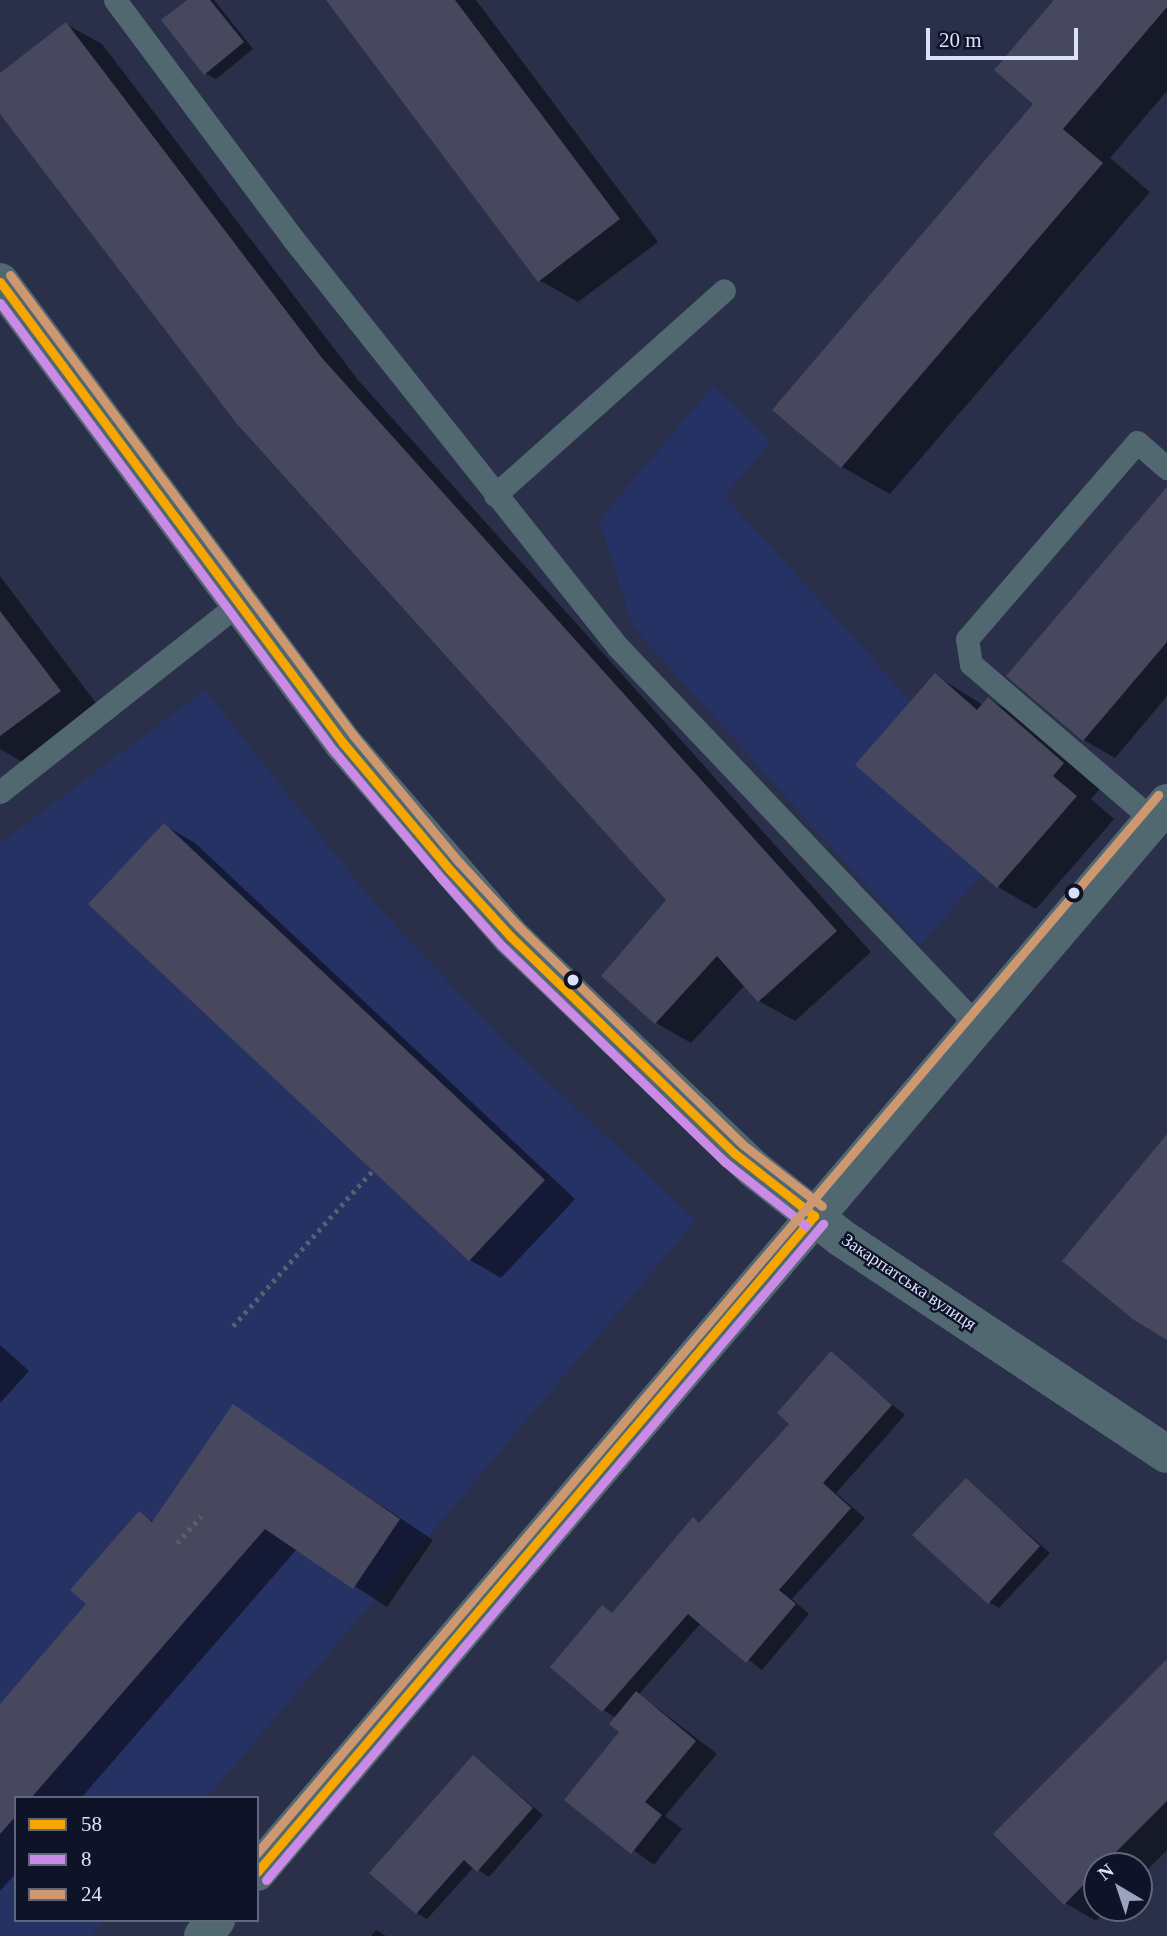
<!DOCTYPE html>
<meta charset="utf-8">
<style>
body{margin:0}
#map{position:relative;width:1167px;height:1936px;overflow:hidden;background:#2a304a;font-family:Georgia,serif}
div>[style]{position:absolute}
.built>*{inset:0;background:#263164}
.shadow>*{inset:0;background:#0007}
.building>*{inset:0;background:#47485e}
.path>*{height:4.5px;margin-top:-2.25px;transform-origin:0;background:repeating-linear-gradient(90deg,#53626d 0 3.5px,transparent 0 8.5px)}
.service>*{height:23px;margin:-11.5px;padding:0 11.5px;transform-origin:11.5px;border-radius:11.5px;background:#526871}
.tertiary>*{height:38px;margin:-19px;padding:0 19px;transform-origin:19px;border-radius:19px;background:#526871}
.bus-1>*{height:9px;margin:-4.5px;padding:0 4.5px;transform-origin:4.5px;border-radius:4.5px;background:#f7a600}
.bus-2>*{height:9px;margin:-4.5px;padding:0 4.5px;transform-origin:4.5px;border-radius:4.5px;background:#ca8be6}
.bus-3>*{height:9px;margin:-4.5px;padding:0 4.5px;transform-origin:4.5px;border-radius:4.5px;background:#cd976f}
.dots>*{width:19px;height:19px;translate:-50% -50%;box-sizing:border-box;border:4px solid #0e1328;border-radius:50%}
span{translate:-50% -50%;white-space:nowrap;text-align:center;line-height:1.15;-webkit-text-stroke:5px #0e1328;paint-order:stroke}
.street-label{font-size:18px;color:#dae2fb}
.legend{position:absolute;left:14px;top:1796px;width:245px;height:126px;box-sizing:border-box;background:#0e1328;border:2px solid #60667c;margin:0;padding:9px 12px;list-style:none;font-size:21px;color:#dae2fb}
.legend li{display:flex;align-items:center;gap:14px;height:35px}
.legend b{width:35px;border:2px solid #60667c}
.north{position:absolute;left:1083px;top:1852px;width:70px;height:70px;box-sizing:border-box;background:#0e1328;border:2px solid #60667c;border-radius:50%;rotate:321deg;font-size:19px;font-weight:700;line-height:28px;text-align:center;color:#dae2fb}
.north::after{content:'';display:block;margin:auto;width:24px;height:32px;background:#9ca4bd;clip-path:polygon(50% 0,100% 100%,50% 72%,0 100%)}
.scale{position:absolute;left:926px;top:28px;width:152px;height:32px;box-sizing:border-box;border:4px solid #dae2fb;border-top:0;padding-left:9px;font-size:21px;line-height:24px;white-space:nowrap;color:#dae2fb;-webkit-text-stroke:5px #0e1328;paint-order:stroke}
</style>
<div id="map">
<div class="built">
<i style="clip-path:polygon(713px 386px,771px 441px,725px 496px,1025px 827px,920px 945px,633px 627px,599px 520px)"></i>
<i style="clip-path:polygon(205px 690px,374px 903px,509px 1046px,696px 1220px,207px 1798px,16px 1798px,16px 1920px,104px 1920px,91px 1936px,0 1936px,0 843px)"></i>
</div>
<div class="shadow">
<i style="clip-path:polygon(190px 0,214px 0,253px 49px,216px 79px,205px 73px)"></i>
<i style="clip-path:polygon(328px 0,476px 0,658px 242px,578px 302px,539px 280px)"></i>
<i style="clip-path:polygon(1056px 0,1167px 0,1167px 91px,1110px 158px,1150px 192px,890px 494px,842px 467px,775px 410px,1036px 104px)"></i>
<i style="clip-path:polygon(66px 24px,102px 44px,358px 380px,871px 952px,795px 1021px,759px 1001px,745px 985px,691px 1043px,656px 1023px,604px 976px,669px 900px,0 111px,0 75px)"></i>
<i style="clip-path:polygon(1167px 515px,1167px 696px,1115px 758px,1084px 740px)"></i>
<i style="clip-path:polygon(0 576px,108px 719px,38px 771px,0 749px)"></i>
<i style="clip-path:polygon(935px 675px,983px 705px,988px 699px,1027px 721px,1102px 786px,1091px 799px,1114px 819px,1036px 909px,998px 887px)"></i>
<i style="clip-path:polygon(164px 825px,195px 843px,575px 1199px,501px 1278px,470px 1260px)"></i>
<i style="clip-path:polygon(0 1345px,29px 1371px,0 1403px)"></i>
<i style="clip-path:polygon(831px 1354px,905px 1415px,836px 1493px,865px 1518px,792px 1599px,809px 1614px,762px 1670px,701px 1623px,639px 1694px,717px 1754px,665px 1816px,682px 1829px,654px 1865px,566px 1800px,621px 1732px,616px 1718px,603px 1710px,603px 1607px,614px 1614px,694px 1520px,701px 1524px,791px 1423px)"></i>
<i style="clip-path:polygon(234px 1407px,433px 1540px,387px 1607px,297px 1549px,81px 1798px,16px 1798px,16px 1873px,0 1891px,0 1706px,88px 1604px,139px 1513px,154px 1522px)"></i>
<i style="clip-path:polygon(966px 1480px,1050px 1553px,999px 1608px,989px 1602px)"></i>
<i style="clip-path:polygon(1167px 1661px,1167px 1850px,1139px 1878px,1139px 1866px,1097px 1866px,1097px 1908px,1109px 1908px,1096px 1921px,1065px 1903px)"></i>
<i style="clip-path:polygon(474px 1758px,543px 1815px,489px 1877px,474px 1867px,427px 1919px,417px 1913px)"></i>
<i style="clip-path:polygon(376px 1930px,386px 1936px,371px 1936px)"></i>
</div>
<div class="building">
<i style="clip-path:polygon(187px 0,210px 0,244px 42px,204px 75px,161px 20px)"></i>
<i style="clip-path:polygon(326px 0,455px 0,620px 219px,538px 282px)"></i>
<i style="clip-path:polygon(1054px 0,1167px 0,1167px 7px,1063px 129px,1103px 163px,841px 468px,772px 410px,1033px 104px,994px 70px)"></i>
<i style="clip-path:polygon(66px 22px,322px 358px,837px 931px,758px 1002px,717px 956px,655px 1024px,601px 976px,666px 900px,237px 424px,0 114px,0 73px)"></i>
<i style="clip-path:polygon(1167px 487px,1167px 642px,1083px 741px,1006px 676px)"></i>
<i style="clip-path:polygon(0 611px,61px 691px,0 736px)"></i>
<i style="clip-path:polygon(935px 673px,977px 710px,988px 697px,1064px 763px,1053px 776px,1077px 796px,997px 888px,855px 765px)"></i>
<i style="clip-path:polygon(164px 823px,545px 1180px,469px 1261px,88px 904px)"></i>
<i style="clip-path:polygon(1167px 1134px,1167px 1340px,1134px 1320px,1062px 1261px)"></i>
<i style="clip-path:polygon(831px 1351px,892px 1405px,823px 1483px,851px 1508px,779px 1590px,796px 1604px,746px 1663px,688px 1614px,602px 1712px,550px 1667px,602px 1605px,612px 1613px,693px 1517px,699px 1523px,789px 1424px,777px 1413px)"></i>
<i style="clip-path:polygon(233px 1404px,400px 1519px,353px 1589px,265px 1529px,31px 1798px,16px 1798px,16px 1816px,0 1834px,0 1704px,86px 1604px,70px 1590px,139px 1511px,152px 1522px)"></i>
<i style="clip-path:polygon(966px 1478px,1040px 1546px,988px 1604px,912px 1535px)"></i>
<i style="clip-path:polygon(1167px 1659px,1167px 1801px,1102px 1866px,1097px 1866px,1097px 1871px,1064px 1905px,993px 1834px)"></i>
<i style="clip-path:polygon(636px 1691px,696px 1741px,645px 1802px,662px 1815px,631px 1854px,564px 1800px,619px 1732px,609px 1724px)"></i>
<i style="clip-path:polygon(473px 1755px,533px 1808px,477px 1872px,464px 1860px,416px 1914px,369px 1873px)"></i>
</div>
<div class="path">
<i style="left:233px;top:1326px;width:208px;rotate:-48.1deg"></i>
<i style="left:177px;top:1543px;width:36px;rotate:-48deg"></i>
</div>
<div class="service">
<i style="left:115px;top:0;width:299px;rotate:53.3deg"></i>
<i style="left:294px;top:240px;width:520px;rotate:51.48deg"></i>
<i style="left:618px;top:647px;width:521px;rotate:46.48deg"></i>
<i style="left:495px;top:495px;width:307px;rotate:-41.8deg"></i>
<i style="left:0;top:792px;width:305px;rotate:-38.3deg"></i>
<i style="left:1153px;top:820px;width:240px;rotate:-139.4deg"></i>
<i style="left:971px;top:664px;width:25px;rotate:-99deg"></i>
<i style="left:967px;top:639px;width:260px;rotate:-49.2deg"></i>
<i style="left:1137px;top:442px;width:40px;rotate:41deg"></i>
</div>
<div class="tertiary">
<i style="left:0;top:282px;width:575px;rotate:53.35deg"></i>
<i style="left:343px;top:743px;width:255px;rotate:49.1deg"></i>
<i style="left:510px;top:936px;width:337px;rotate:43.7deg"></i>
<i style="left:754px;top:1169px;width:110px;rotate:38.3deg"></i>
<i style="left:840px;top:1237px;width:392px;rotate:33.6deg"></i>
<i style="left:257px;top:1872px;width:1404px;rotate:-49.59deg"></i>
<i style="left:203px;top:1936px;width:21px;rotate:-51deg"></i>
</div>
<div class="bus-1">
<i style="left:0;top:282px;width:575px;rotate:53.35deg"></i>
<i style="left:343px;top:743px;width:166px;rotate:49.9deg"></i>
<i style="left:450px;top:870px;width:89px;rotate:47.7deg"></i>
<i style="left:510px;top:936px;width:312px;rotate:44.1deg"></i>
<i style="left:734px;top:1153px;width:102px;rotate:38.2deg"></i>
<i style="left:257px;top:1872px;width:861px;rotate:-49.67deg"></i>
</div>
<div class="bus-2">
<i style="left:0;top:303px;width:557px;rotate:53.32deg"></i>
<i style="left:333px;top:750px;width:167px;rotate:49.8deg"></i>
<i style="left:441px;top:878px;width:90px;rotate:48.2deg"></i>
<i style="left:501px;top:945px;width:312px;rotate:44.1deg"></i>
<i style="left:725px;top:1162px;width:103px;rotate:38.3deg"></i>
<i style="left:266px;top:1880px;width:861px;rotate:-49.67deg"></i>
</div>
<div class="bus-3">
<i style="left:10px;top:275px;width:574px;rotate:53.29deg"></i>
<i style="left:353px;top:735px;width:165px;rotate:50.2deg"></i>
<i style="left:459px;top:862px;width:88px;rotate:47.3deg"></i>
<i style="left:519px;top:927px;width:311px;rotate:44.2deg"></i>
<i style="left:742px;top:1144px;width:101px;rotate:37.8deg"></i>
<i style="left:257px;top:1853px;width:1390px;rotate:-49.58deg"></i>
</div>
<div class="dots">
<i style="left:1074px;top:893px;background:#dae2fb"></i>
<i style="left:573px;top:980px;background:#dae2fb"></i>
</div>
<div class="street-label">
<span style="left:909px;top:1282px;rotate:34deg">Закарпатська вулиця</span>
</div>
<ul class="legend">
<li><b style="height:9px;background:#f7a600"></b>58</li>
<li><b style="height:9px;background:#ca8be6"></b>8</li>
<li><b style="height:9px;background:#cd976f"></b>24</li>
</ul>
<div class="north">N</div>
<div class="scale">20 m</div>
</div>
